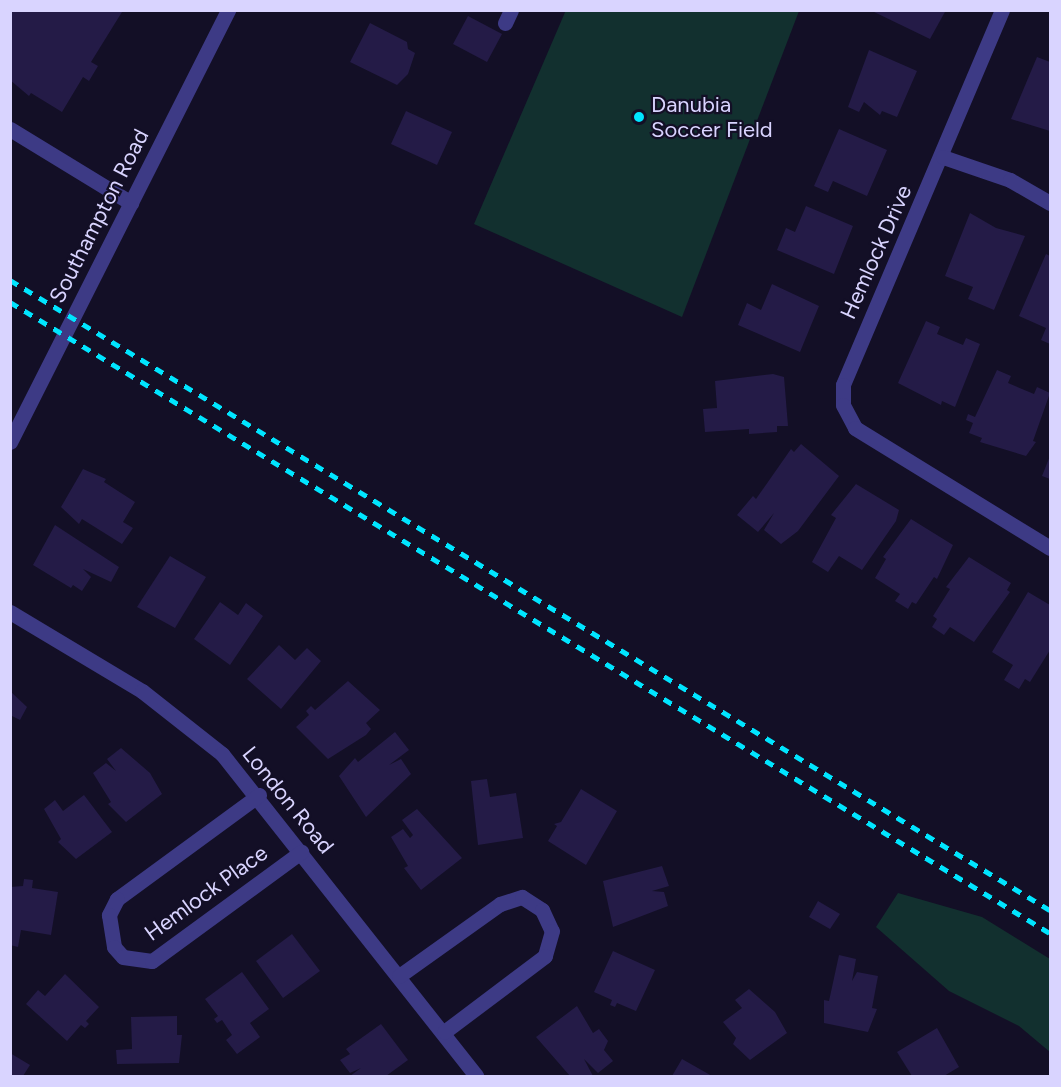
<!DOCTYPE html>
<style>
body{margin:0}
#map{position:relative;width:1061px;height:1087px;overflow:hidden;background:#130f26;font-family:Figtree,sans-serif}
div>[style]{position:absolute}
.green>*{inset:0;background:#12302f}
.building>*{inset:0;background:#241b47}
.minor>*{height:15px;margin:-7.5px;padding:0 7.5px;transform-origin:7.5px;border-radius:7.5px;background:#3d3a85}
.rail>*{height:4.5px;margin-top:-2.25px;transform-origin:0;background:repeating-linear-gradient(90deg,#00e5ff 0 9px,transparent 0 17px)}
.dots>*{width:16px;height:16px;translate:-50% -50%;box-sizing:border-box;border:3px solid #130f26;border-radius:50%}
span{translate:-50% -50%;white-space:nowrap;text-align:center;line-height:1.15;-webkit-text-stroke:4.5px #130f26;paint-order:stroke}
.poi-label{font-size:22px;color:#d9d4ff}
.left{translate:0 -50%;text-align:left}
.street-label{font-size:22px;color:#d9d4ff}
.frame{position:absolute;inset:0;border:12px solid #d9d4ff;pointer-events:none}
</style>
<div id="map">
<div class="green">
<i style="clip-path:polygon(566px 10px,799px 11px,682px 317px,474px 224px)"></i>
<i style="clip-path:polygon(898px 893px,982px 917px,1050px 959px,1050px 1052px,1019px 1026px,949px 991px,876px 927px)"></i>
</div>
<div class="building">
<i style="clip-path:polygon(10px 10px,122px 12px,91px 62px,98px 66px,89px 81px,83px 77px,62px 112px,31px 93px,29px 96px,10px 80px)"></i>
<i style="clip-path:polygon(870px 10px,946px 10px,930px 39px)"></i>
<i style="clip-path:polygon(468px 16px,502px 34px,487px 62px,453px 44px)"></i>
<i style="clip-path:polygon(370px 23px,407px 42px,408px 49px,415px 53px,408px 74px,397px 85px,350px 62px)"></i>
<i style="clip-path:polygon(869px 50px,917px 71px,897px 117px,882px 111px,880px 115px,864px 102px,859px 112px,848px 107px)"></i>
<i style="clip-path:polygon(1037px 57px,1050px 62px,1050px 131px,1011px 119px)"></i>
<i style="clip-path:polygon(406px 111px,452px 132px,437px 165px,391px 144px)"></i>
<i style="clip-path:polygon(839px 129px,887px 150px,867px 196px,833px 181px,828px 192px,814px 186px)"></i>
<i style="clip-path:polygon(806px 206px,853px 226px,834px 274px,777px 250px,786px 228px,795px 232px)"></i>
<i style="clip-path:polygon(970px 213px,996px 228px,1025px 236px,994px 310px,968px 299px,973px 287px,945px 276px)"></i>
<i style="clip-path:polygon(1046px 254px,1050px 256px,1050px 344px,1041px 340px,1046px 328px,1019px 316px)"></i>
<i style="clip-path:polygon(772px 284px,819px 306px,800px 352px,738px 325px,747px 303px,761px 310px)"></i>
<i style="clip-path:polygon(926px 321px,940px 327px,937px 334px,963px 345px,966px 338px,980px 344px,955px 407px,942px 401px,941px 405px,898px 383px)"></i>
<i style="clip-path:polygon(997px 370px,1011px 376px,1008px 383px,1034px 394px,1037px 387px,1050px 393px,1033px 441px,1036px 442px,1026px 456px,980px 442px,982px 438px,969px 433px,973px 423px,966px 420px,968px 414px,975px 417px)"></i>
<i style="clip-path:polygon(773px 374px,784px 377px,788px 426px,777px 426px,777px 432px,749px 434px,749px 429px,705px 432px,703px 409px,717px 408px,715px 381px)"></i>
<i style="clip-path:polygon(801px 444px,839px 476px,798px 531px,781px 544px,764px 530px,774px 513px,758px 532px,737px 515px,753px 496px,756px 499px,791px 449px,794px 452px)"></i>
<i style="clip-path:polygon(1050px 456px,1050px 479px,1042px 476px)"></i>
<i style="clip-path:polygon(83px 469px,106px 479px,104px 482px,135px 502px,123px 522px,133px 528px,122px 544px,82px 519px,79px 524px,61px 507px)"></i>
<i style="clip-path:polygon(856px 484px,899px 510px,896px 521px,862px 570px,839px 556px,828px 572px,812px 562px,836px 518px,831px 515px)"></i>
<i style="clip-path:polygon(911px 519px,953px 545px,937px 579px,934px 577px,916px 604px,912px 602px,908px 609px,895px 601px,900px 594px,875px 578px,886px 559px,883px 557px)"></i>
<i style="clip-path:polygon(55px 525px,119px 567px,111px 582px,83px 569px,91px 577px,82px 591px,73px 585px,71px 588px,33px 565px)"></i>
<i style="clip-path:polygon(170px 556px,206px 577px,175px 628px,137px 607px)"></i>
<i style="clip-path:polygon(969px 557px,1011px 583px,1007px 590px,1010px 592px,974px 642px,950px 627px,944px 635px,932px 627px,937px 619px,933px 616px,950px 589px,946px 587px)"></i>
<i style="clip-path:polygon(1028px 592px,1050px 605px,1050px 650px,1030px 682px,1025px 679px,1019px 689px,1004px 680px,1013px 665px,992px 652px)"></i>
<i style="clip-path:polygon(220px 602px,238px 615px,246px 603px,263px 616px,230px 665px,194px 639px)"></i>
<i style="clip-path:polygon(279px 645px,295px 660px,307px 648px,321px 661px,281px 709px,247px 679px)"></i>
<i style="clip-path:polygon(348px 681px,380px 710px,366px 723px,371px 729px,366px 735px,328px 759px,296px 727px,309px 715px,306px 711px,311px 706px,315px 710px)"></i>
<i style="clip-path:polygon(10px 691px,27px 707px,20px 720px,10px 715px)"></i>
<i style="clip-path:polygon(395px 732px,409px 750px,389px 765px,401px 759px,411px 774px,366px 817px,339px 776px,355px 758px,358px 762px)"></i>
<i style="clip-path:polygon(121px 748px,150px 773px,162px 794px,126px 822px,108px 804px,111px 802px,93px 773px,106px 763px,116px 771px,107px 759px)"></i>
<i style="clip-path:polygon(487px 779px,490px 797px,516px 793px,523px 838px,478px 845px,471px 781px)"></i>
<i style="clip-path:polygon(581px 789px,617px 811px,586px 865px,548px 841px,557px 826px,554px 824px,561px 822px)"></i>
<i style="clip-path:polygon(84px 795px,112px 832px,76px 859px,58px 842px,61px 839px,44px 809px,55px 800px,63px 811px)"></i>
<i style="clip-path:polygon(417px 809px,462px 858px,421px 890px,404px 868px,408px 866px,391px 837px,403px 829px,410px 838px,413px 835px,402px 820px)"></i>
<i style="clip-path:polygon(662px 866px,669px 886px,652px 891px,664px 892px,668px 906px,613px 927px,603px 881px)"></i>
<i style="clip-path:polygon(24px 879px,33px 880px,32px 888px,58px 892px,51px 935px,21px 930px,18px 947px,10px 945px,10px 887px,23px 886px)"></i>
<i style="clip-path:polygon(818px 901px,840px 914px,830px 929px,809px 917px)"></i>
<i style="clip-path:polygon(292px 934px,320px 971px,283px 998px,256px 961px)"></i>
<i style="clip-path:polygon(613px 951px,655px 970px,636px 1011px,617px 1003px,615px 1007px,610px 1005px,612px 1000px,594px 992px)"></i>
<i style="clip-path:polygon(839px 955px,856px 959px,852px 981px,857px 972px,878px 976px,872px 1008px,877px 1009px,868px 1032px,824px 1023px,824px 1000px,829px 1001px)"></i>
<i style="clip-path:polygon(242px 972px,269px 1009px,250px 1023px,260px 1037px,237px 1054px,226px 1040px,232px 1035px,222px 1020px,217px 1023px,214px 1019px,218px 1016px,205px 999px)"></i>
<i style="clip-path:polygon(65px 974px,99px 1007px,86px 1021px,89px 1024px,85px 1028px,81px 1025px,67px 1041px,26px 1004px,38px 990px,45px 996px)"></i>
<i style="clip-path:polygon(749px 989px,775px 1012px,787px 1033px,750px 1060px,733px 1044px,736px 1038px,723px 1022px,742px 1008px,735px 1000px)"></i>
<i style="clip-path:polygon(577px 1006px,593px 1033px,599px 1029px,608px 1041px,604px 1050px,613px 1061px,598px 1073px,584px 1059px,593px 1076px,570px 1076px,536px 1037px)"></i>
<i style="clip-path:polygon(177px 1016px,177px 1035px,182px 1035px,179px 1063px,117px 1064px,116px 1050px,132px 1049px,131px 1017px)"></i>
<i style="clip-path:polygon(381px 1024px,408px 1060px,386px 1076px,350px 1076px,361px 1068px,350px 1073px,340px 1060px,350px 1054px,346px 1049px)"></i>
<i style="clip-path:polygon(937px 1028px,959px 1067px,944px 1076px,912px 1076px,897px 1052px)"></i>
<i style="clip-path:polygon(10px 1053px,30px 1065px,23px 1076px,10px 1076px)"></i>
<i style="clip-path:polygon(682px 1059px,712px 1076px,672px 1076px)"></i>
</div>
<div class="minor">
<i style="left:1002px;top:10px;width:407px;rotate:113deg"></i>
<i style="left:843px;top:385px;width:20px;rotate:90deg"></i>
<i style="left:843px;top:405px;width:26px;rotate:62deg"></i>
<i style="left:855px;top:428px;width:229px;rotate:31.6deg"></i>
<i style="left:505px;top:23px;width:14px;rotate:-65deg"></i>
<i style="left:10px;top:129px;width:142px;rotate:31.4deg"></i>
<i style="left:943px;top:157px;width:71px;rotate:18.9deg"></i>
<i style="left:1010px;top:180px;width:46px;rotate:29.9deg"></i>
<i style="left:10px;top:442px;width:484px;rotate:-63.2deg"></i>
<i style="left:10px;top:612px;width:154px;rotate:30.9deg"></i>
<i style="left:142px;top:691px;width:102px;rotate:38.2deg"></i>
<i style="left:222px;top:754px;width:410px;rotate:51.7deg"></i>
<i style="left:259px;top:795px;width:176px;rotate:143.8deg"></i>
<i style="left:117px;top:899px;width:18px;rotate:117deg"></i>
<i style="left:109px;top:915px;width:32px;rotate:81deg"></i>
<i style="left:114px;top:947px;width:13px;rotate:48deg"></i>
<i style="left:123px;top:957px;width:29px;rotate:8deg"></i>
<i style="left:152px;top:961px;width:185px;rotate:-36.2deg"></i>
<i style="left:399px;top:976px;width:124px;rotate:-35.5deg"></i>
<i style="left:500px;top:904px;width:23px;rotate:-18deg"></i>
<i style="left:522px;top:897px;width:24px;rotate:33deg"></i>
<i style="left:542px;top:910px;width:23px;rotate:65deg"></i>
<i style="left:552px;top:931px;width:26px;rotate:106deg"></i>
<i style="left:545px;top:956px;width:126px;rotate:143deg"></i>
</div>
<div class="rail">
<i style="left:10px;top:280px;width:1216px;rotate:31.21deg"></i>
<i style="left:10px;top:302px;width:1216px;rotate:31.25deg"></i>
</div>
<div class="dots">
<i style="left:639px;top:117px;background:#00e5ff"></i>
</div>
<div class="poi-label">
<span class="left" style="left:651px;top:117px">Danubia<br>Soccer Field</span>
</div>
<div class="street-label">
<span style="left:99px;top:216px;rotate:-63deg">Southampton Road</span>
<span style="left:876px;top:252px;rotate:-66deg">Hemlock Drive</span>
<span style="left:288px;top:800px;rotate:51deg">London Road</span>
<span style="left:206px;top:893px;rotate:-36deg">Hemlock Place</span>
</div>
<div class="frame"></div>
</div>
